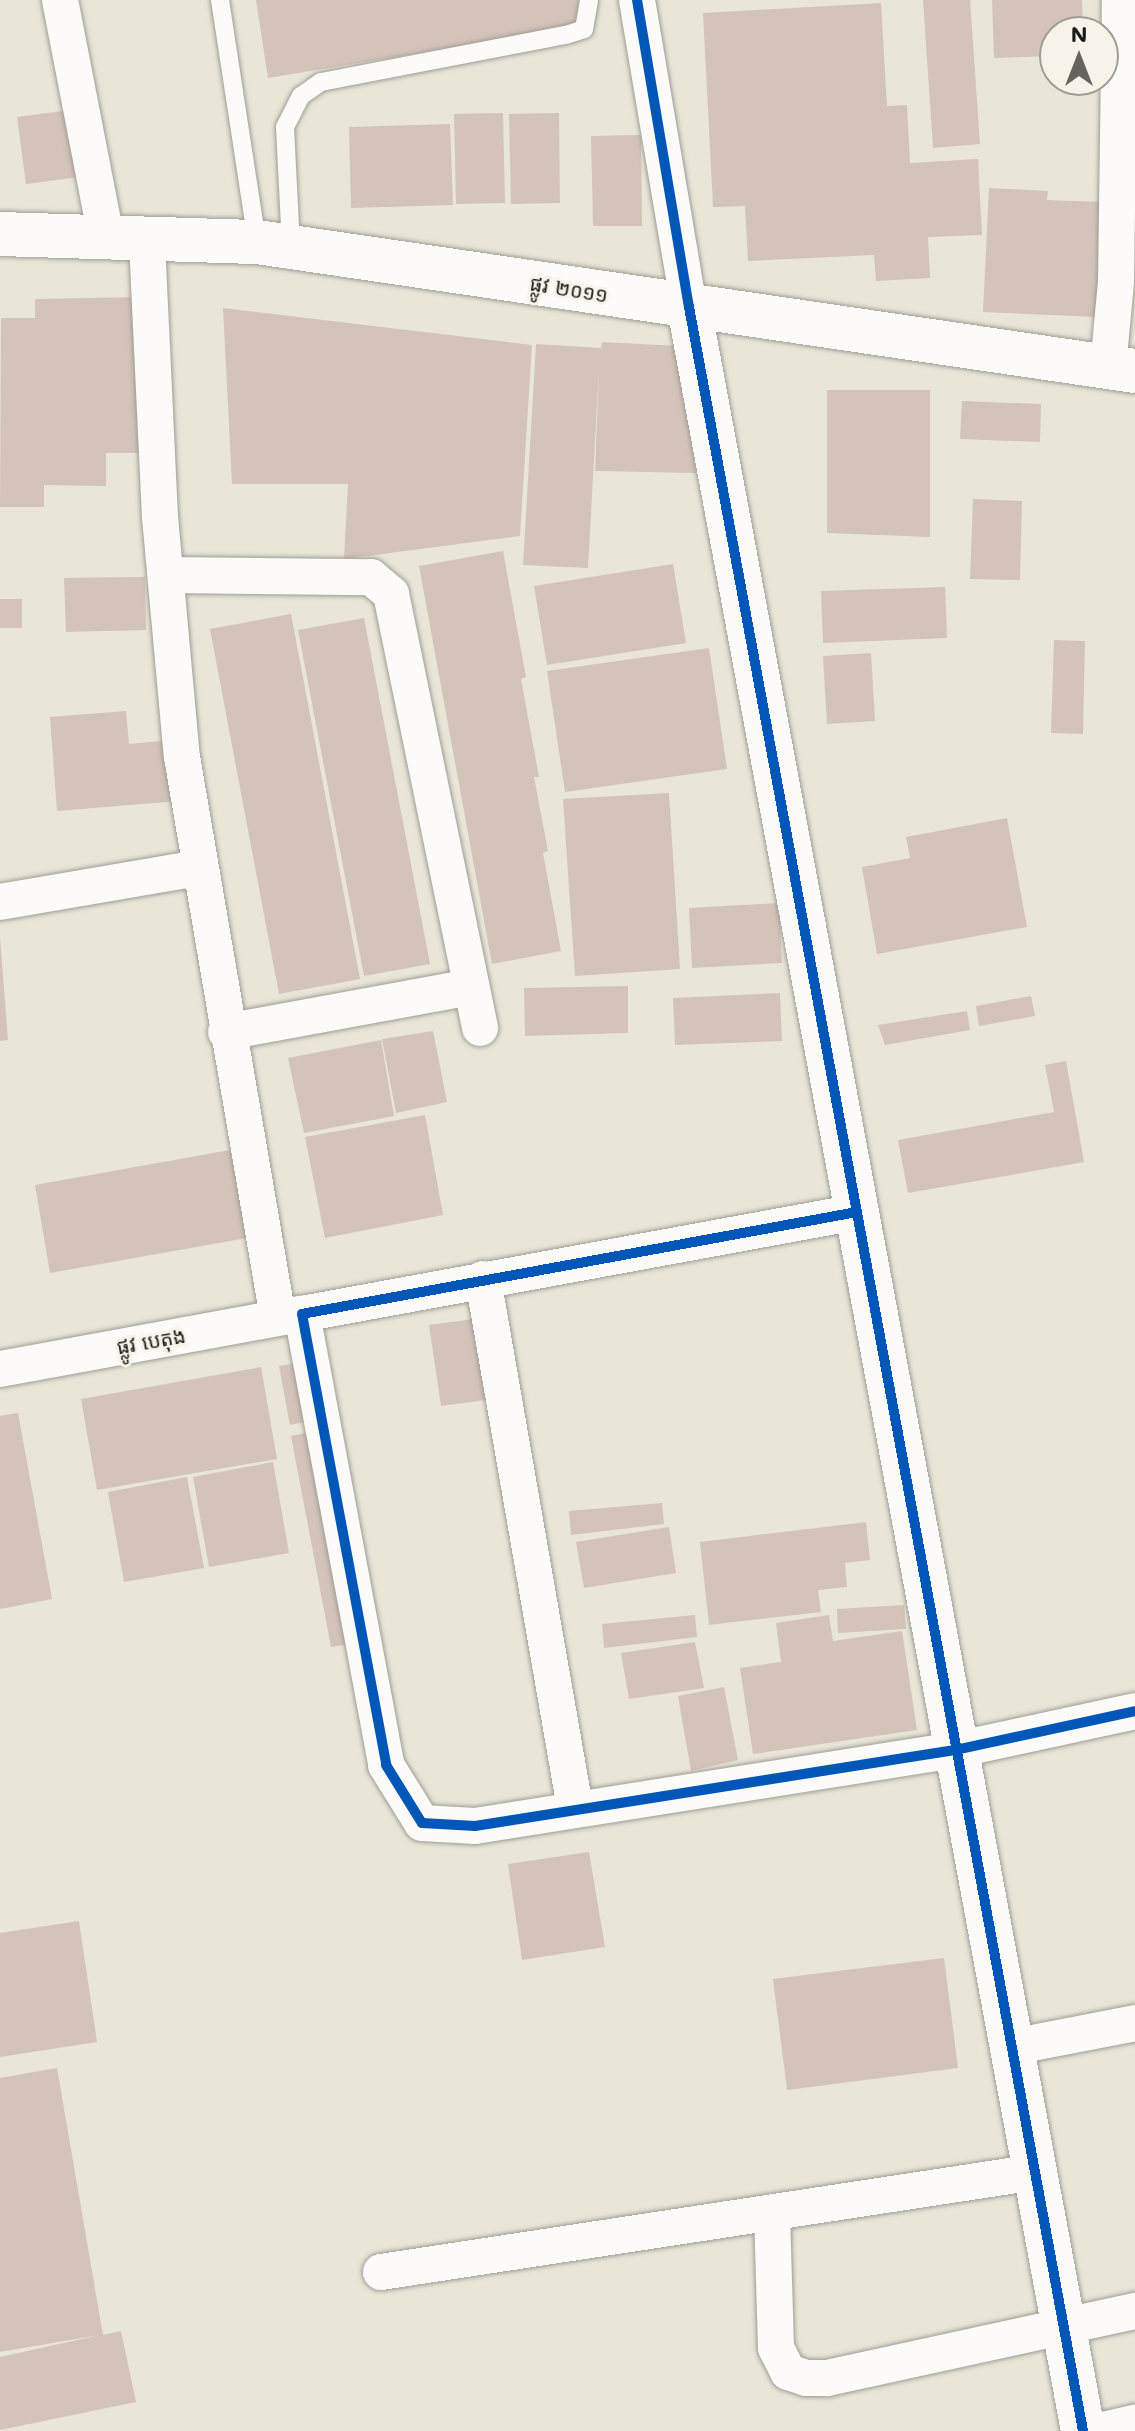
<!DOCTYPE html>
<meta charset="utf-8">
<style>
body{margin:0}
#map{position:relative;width:1135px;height:2431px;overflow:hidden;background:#e9e6d8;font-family:Mali,"Noto Sans Khmer",sans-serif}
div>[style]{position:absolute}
.building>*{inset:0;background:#d4c3b9}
.roads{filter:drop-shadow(0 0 2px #9f9d95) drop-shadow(0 0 2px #9f9d95)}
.lane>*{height:18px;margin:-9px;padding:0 9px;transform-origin:9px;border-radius:9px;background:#fcfbf9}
.street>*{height:36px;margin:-18px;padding:0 18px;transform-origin:18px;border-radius:18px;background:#fcfbf9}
.secondary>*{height:44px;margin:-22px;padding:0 22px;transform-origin:22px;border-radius:22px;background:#fcfbf9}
.cycleway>*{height:10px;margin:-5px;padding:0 5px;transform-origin:5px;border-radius:5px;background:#0057b8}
span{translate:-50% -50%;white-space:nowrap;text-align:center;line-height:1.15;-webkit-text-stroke:6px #f7f3e8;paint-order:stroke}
.street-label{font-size:20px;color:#1c1c1c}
.north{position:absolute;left:1039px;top:16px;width:80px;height:80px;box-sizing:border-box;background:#f7f3e8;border:2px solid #9f9d96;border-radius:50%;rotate:0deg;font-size:22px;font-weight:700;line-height:32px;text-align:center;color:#1c1c1c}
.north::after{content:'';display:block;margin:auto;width:28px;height:36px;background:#64635e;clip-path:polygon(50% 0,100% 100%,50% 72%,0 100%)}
</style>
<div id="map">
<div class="building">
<i style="clip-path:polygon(256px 0,578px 0,582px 26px,268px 78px)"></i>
<i style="clip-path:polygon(923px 0,970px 0,980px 144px,933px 148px)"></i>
<i style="clip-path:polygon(992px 0,1082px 0,1083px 32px,1055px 32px,1055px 56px,994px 58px)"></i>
<i style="clip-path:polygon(881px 3px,887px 106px,907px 105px,910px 163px,978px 159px,982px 235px,928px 237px,930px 278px,876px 281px,874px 255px,748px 261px,745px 206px,713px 207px,703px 13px)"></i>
<i style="clip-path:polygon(78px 109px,87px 176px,26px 184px,17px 117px)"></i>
<i style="clip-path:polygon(503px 113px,505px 203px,456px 204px,454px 114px)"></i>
<i style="clip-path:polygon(559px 113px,560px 203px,511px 204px,509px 114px)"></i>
<i style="clip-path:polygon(450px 124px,453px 205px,351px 208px,349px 127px)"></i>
<i style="clip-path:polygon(641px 135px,642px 226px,593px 226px,591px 136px)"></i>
<i style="clip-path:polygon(989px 188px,1048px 191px,1047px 200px,1103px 202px,1097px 317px,983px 312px)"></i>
<i style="clip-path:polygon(142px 297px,149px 453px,106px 453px,106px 486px,44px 485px,44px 507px,0 507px,1px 318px,35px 318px,35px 299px)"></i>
<i style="clip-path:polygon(223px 308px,532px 345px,520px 536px,344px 559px,348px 484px,232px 484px)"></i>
<i style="clip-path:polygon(602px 342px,679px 346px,696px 473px,595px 471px,599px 369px,588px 568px,523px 565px,536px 344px,601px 348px)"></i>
<i style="clip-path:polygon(827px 390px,930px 390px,930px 537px,827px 533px)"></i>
<i style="clip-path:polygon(962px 401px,1041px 404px,1040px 442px,960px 439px)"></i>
<i style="clip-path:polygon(973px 499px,1022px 501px,1020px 580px,970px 579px)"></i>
<i style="clip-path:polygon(503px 551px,526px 677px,521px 679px,539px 777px,534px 777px,548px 851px,543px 853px,561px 951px,492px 964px,419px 566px)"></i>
<i style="clip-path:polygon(673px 564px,686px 643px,547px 665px,534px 586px)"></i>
<i style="clip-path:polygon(145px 577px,146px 630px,66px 632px,64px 578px)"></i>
<i style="clip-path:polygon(945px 587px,947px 638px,823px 643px,821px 591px)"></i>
<i style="clip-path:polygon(0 599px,22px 599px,22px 628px,0 628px)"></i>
<i style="clip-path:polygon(291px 614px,360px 979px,279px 994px,210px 629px)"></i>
<i style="clip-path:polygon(364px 618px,430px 964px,364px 976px,298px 630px)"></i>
<i style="clip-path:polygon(1054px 640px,1085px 641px,1083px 734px,1051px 733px)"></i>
<i style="clip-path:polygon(709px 648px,727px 769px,565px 792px,547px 671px)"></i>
<i style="clip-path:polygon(871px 653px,875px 721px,827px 724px,823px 656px)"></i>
<i style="clip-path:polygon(126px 711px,129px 744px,172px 740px,178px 801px,57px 811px,50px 717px)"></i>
<i style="clip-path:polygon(669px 793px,680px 969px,575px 976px,563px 799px)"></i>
<i style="clip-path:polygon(1007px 818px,1027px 927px,877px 954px,862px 867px,910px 858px,906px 837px)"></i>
<i style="clip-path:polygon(779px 903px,782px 963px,692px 968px,689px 908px)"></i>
<i style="clip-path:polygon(0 937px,8px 1040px,0 1041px)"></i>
<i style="clip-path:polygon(628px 986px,628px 1033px,525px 1036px,524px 988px)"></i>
<i style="clip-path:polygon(780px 993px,782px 1041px,675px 1045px,673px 998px)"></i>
<i style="clip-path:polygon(1031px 996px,1035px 1016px,979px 1026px,976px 1006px)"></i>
<i style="clip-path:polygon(967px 1011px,970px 1030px,885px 1045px,878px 1025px)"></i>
<i style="clip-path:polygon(433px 1031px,447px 1102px,396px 1113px,382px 1039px)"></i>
<i style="clip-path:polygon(381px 1040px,394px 1116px,304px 1133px,288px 1058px)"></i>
<i style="clip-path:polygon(1066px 1061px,1084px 1162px,908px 1193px,898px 1140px,1054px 1112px,1045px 1065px)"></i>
<i style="clip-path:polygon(425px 1115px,443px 1215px,325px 1238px,305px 1137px)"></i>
<i style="clip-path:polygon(230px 1150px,247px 1238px,50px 1273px,35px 1185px)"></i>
<i style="clip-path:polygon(481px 1318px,493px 1399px,441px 1406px,429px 1325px)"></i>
<i style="clip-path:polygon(304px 1362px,316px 1420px,290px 1425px,279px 1366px)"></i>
<i style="clip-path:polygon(261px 1367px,277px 1459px,97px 1490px,81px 1399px)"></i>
<i style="clip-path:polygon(18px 1413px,52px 1599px,0 1609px,0 1416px)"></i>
<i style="clip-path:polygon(317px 1431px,356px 1643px,331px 1647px,291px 1436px)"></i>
<i style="clip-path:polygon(273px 1462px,289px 1553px,209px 1567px,193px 1477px)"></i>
<i style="clip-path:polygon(187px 1477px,204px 1568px,124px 1582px,108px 1492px)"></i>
<i style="clip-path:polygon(662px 1503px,664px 1524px,571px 1535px,569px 1511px)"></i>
<i style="clip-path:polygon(866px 1522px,870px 1560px,845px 1563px,847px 1587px,818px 1590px,821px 1612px,709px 1625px,700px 1542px)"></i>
<i style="clip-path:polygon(669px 1527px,676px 1573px,584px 1588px,576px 1542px)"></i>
<i style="clip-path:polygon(904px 1605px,906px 1629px,838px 1633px,837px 1609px)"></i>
<i style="clip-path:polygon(695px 1615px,697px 1637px,604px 1648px,602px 1624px)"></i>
<i style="clip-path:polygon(829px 1615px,833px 1641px,902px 1631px,917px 1730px,753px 1754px,740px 1668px,781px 1662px,776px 1623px)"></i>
<i style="clip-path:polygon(695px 1642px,704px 1688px,629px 1699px,621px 1653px)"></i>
<i style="clip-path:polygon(724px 1687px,738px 1760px,691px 1771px,678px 1696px)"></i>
<i style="clip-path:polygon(589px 1852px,605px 1947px,522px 1960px,508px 1864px)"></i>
<i style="clip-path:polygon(79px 1921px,97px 2042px,0 2057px,0 1933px)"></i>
<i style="clip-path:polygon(944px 1958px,958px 2068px,787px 2090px,773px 1979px)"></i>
<i style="clip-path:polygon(57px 2068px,103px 2335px,121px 2331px,136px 2402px,0 2430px,0 2357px,100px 2335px,0 2352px,0 2078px)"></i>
</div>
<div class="roads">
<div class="lane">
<i style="left:220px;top:0;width:245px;rotate:81.3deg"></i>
<i style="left:291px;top:246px;width:119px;rotate:-92.9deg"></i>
<i style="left:285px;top:127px;width:35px;rotate:-63deg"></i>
<i style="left:301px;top:96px;width:24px;rotate:-35deg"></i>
<i style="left:321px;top:82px;width:249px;rotate:-10.9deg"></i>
<i style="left:566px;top:35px;width:19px;rotate:-18deg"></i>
<i style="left:584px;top:29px;width:29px;rotate:-80deg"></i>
</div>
<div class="street">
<i style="left:60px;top:0;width:241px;rotate:79deg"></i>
<i style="left:637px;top:0;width:311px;rotate:80.4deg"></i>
<i style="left:147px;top:242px;width:275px;rotate:87.3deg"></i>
<i style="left:160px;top:517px;width:241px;rotate:84.8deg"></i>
<i style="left:182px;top:757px;width:569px;rotate:80.29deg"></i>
<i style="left:1108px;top:368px;width:87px;rotate:-84.7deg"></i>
<i style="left:1116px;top:281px;width:281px;rotate:-89.2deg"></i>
<i style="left:166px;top:575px;width:205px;rotate:0.6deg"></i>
<i style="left:371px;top:577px;width:26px;rotate:40deg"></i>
<i style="left:391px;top:594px;width:443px;rotate:78.4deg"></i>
<i style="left:0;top:902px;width:201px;rotate:-9.7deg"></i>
<i style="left:226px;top:1032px;width:249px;rotate:-10.4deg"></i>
<i style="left:857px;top:1212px;width:564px;rotate:169.59deg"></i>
<i style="left:302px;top:1314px;width:459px;rotate:79.4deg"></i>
<i style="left:386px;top:1765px;width:68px;rotate:58.2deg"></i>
<i style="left:422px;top:1823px;width:53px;rotate:3.2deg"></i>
<i style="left:475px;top:1826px;width:486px;rotate:-9deg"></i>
<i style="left:955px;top:1750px;width:184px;rotate:-12.2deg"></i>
<i style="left:483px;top:1279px;width:537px;rotate:80.13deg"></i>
<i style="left:0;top:1369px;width:305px;rotate:-10.4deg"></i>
<i style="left:1012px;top:2047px;width:125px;rotate:-11deg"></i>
<i style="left:772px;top:2213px;width:135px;rotate:88.3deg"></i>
<i style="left:776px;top:2348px;width:27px;rotate:63deg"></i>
<i style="left:788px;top:2372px;width:19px;rotate:18deg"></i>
<i style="left:806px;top:2378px;width:21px"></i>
<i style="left:827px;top:2378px;width:315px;rotate:-12.3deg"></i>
<i style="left:381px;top:2272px;width:663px;rotate:-8.68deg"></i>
<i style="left:1099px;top:2431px;width:37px;rotate:-13deg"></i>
</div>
<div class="secondary">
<i style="left:0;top:234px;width:257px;rotate:1.8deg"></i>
<i style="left:257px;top:242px;width:887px;rotate:8.36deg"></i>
<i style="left:689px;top:307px;width:2160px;rotate:79.49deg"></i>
</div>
</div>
<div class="cycleway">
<i style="left:637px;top:0;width:311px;rotate:80.4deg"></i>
<i style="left:689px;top:307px;width:2160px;rotate:79.49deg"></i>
<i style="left:857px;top:1212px;width:564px;rotate:169.59deg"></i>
<i style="left:302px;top:1314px;width:459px;rotate:79.4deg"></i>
<i style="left:386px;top:1765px;width:68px;rotate:58.2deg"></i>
<i style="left:422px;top:1823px;width:53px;rotate:3.2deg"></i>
<i style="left:475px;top:1826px;width:486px;rotate:-9deg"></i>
<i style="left:955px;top:1750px;width:184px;rotate:-12.2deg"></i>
</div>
<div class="street-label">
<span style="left:569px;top:289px;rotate:9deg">ផ្លូវ ២០១១</span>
<span style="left:151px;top:1341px;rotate:-10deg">ផ្លូវ បេតុង</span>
</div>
<div class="north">N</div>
</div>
